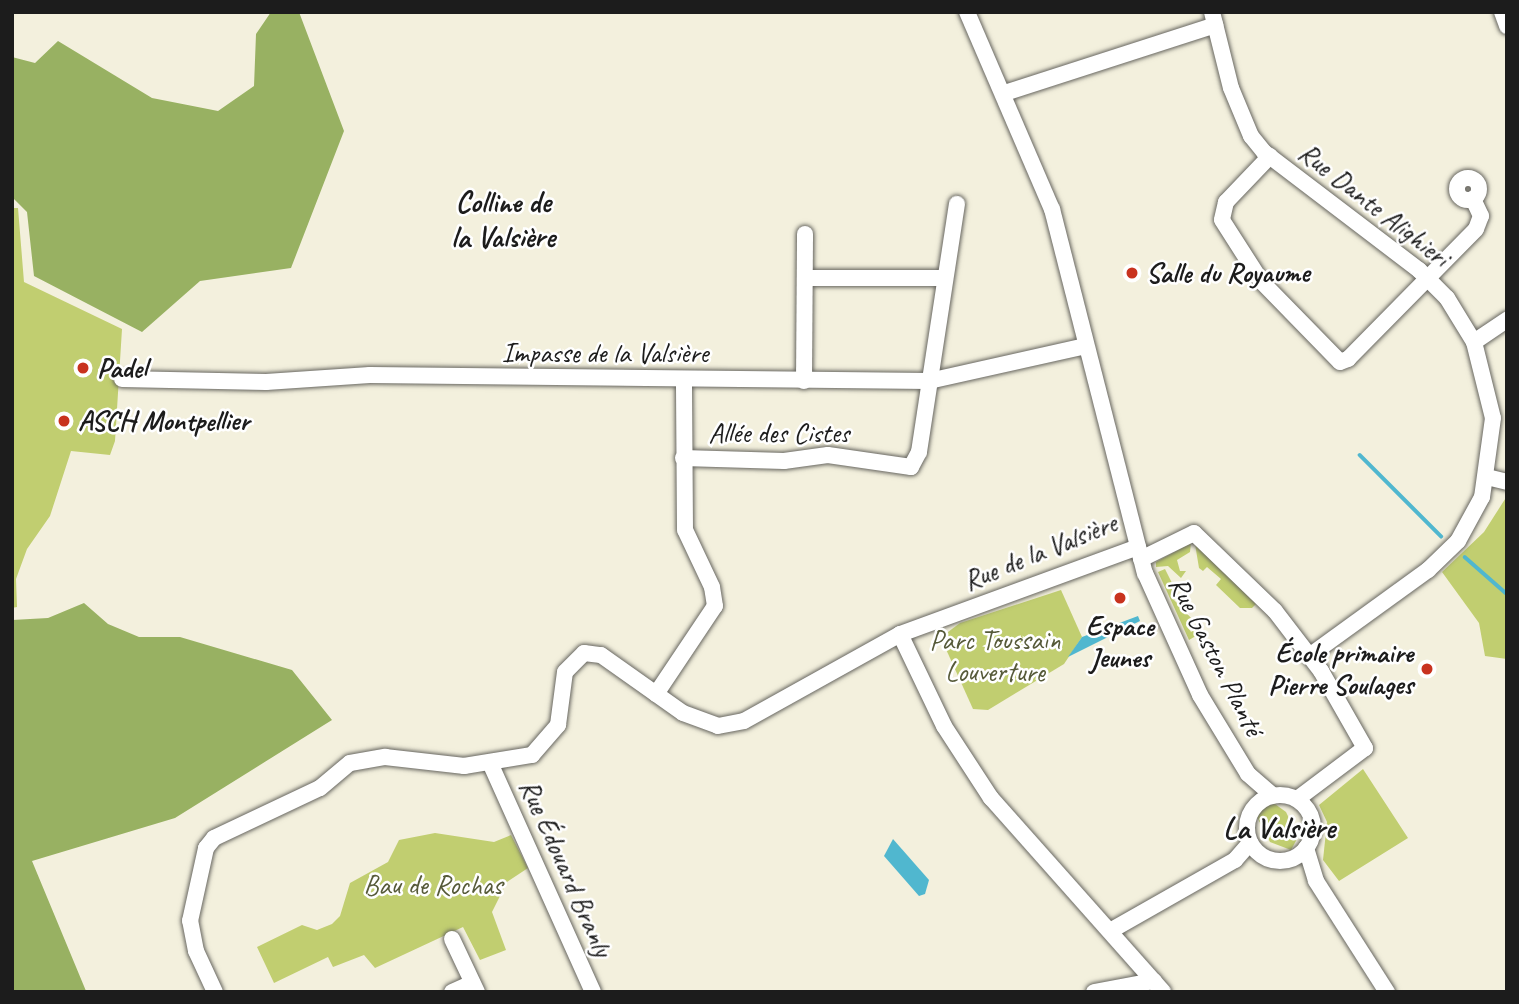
<!DOCTYPE html>
<meta charset="utf-8">
<style>
body{margin:0}
#map{position:relative;width:1519px;height:1004px;overflow:hidden;background:#f3f0dd;font-family:Caveat,sans-serif}
div>[style]{position:absolute}
.green>*{inset:0;background:#c1ce70}
.forest>*{inset:0;background:#98b162}
.water>*{inset:0;background:#50b7cf}
.stream>*{height:3.5px;margin:-1.75px;padding:0 1.75px;transform-origin:1.75px;border-radius:1.75px;background:#50b7cf}
.roads{filter:drop-shadow(0 0 2px #676660) drop-shadow(0 0 2px #676660)}
.minor>*{height:16px;margin:-8px;padding:0 8px;transform-origin:8px;border-radius:8px;background:#fff}
.minor>.ring{margin:-8px;padding:0;box-sizing:content-box;background:none;border:16px solid #fff;border-radius:50%}
.dots>*{width:19px;height:19px;translate:-50% -50%;box-sizing:border-box;border:4px solid #fff;border-radius:50%}
span{translate:-50% -50%;white-space:nowrap;text-align:center;line-height:1.15;-webkit-text-stroke:5px #fff;paint-order:stroke}
.street-label{font-size:28px;color:#1c1c1c}
.poi-label{font-size:28px;color:#1c1c1c;font-weight:700}
.left{translate:0 -50%;text-align:left}
.right{translate:-100% -50%;text-align:right}
.park-label{font-size:28px;color:#565a39}
.neighbourhood-label{font-size:30px;color:#1c1c1c;font-weight:700}
.frame{position:absolute;inset:0;border:14px solid #1c1c1c;pointer-events:none}
</style>
<div id="map">
<div class="green">
<i style="clip-path:polygon(12px 208px,18px 208px,24px 282px,122px 329px,115px 441px,110px 455px,71px 451px,50px 516px,27px 549px,16px 579px,17px 607px,12px 608px)"></i>
<i style="clip-path:polygon(1507px 496px,1507px 659px,1485px 656px,1479px 623px,1442px 572px,1484px 532px)"></i>
<i style="clip-path:polygon(1191px 543px,1190px 552px,1177px 560px,1180px 571px,1186px 571px,1181px 578px,1168px 566px,1156px 567px,1156px 562px)"></i>
<i style="clip-path:polygon(1195px 544px,1256px 604px,1252px 608px,1240px 608px,1216px 585px,1221px 579px,1207px 567px,1203px 571px,1199px 568px)"></i>
<i style="clip-path:polygon(1165px 569px,1179px 597px,1174px 600px,1193px 620px,1186px 624px,1191px 632px,1198px 628px,1201px 633px,1189px 640px,1158px 572px)"></i>
<i style="clip-path:polygon(1061px 590px,1082px 637px,1064px 664px,988px 710px,973px 709px,945px 647px,944px 635px,960px 623px)"></i>
<i style="clip-path:polygon(1363px 769px,1408px 838px,1339px 881px,1323px 860px,1327px 822px,1319px 805px)"></i>
<i style="clip-path:polygon(1275px 804px,1286px 812px,1298px 837px,1291px 850px,1270px 842px,1257px 817px,1265px 806px)"></i>
<i style="clip-path:polygon(435px 833px,494px 842px,511px 835px,528px 868px,507px 882px,492px 912px,506px 950px,480px 960px,463px 927px,375px 968px,364px 955px,333px 967px,328px 957px,274px 983px,257px 947px,302px 925px,317px 930px,332px 924px,340px 916px,350px 883px,388px 862px,399px 840px)"></i>
</div>
<div class="forest">
<i style="clip-path:polygon(271px 12px,299px 12px,344px 131px,291px 268px,200px 281px,142px 332px,34px 276px,27px 212px,12px 197px,12px 57px,35px 63px,58px 41px,152px 98px,218px 111px,254px 86px,256px 34px)"></i>
<i style="clip-path:polygon(84px 603px,108px 624px,139px 637px,180px 637px,292px 670px,332px 720px,175px 818px,32px 861px,86px 991px,127px 992px,12px 992px,12px 620px,48px 618px)"></i>
</div>
<div class="water">
<i style="clip-path:polygon(1138px 616px,1140px 621px,1068px 657px,1082px 637px)"></i>
<i style="clip-path:polygon(893px 839px,929px 880px,925px 894px,919px 896px,884px 856px)"></i>
</div>
<div class="stream">
<i style="left:1360px;top:455px;width:115px;rotate:45deg"></i>
<i style="left:1465px;top:557px;width:56px;rotate:41.4deg"></i>
</div>
<div class="roads">
<div class="minor">
<i style="left:967px;top:12px;width:215px;rotate:66.7deg"></i>
<i style="left:1052px;top:209px;width:376px;rotate:75.7deg"></i>
<i style="left:1145px;top:573px;width:134px;rotate:65.7deg"></i>
<i style="left:1200px;top:695px;width:92px;rotate:58.7deg"></i>
<i style="left:1248px;top:774px;width:33px;rotate:41deg"></i>
<i style="left:1212px;top:12px;width:78px;rotate:76deg"></i>
<i style="left:1231px;top:88px;width:52px;rotate:67.4deg"></i>
<i style="left:1251px;top:136px;width:21px;rotate:51deg"></i>
<i style="left:1264px;top:152px;width:195px;rotate:37.3deg"></i>
<i style="left:1419px;top:270px;width:40px;rotate:45deg"></i>
<i style="left:1447px;top:298px;width:52px;rotate:58.5deg"></i>
<i style="left:1474px;top:342px;width:78px;rotate:76deg"></i>
<i style="left:1493px;top:418px;width:80px;rotate:97.9deg"></i>
<i style="left:1482px;top:497px;width:50px;rotate:118.6deg"></i>
<i style="left:1458px;top:541px;width:42px;rotate:136deg"></i>
<i style="left:1428px;top:570px;width:147px;rotate:144.1deg"></i>
<i style="left:1502px;top:12px;width:15px;rotate:70deg"></i>
<i style="left:1005px;top:93px;width:221px;rotate:-17.9deg"></i>
<i style="left:1270px;top:156px;width:64px;rotate:133.7deg"></i>
<i style="left:1226px;top:202px;width:18px;rotate:103deg"></i>
<i style="left:1222px;top:220px;width:72px;rotate:57.4deg"></i>
<i style="left:1261px;top:281px;width:113px;rotate:45.7deg"></i>
<i style="left:1340px;top:362px;width:9px;rotate:-21deg"></i>
<i style="left:1348px;top:359px;width:182px;rotate:-45.4deg"></i>
<i style="left:1476px;top:229px;width:14px;rotate:-69deg"></i>
<i style="left:1481px;top:216px;width:19px;rotate:-115deg"></i>
<i class="ring" style="left:1457px;top:178px;width:6px;height:6px"></i>
<i style="left:805px;top:278px;width:140px"></i>
<i style="left:1474px;top:342px;width:40px;rotate:-34deg"></i>
<i style="left:122px;top:379px;width:144px;rotate:1.2deg"></i>
<i style="left:266px;top:382px;width:104px;rotate:-3.9deg"></i>
<i style="left:370px;top:375px;width:559px;rotate:0.61deg"></i>
<i style="left:929px;top:381px;width:160px;rotate:-12.6deg"></i>
<i style="left:804px;top:381px;width:147px;rotate:-89.6deg"></i>
<i style="left:683px;top:458px;width:101px;rotate:1.7deg"></i>
<i style="left:784px;top:461px;width:44px;rotate:-7.8deg"></i>
<i style="left:828px;top:455px;width:84px;rotate:8.2deg"></i>
<i style="left:911px;top:467px;width:17px;rotate:-62deg"></i>
<i style="left:919px;top:452px;width:251px;rotate:-81.3deg"></i>
<i style="left:1487px;top:477px;width:21px;rotate:14deg"></i>
<i style="left:1138px;top:547px;width:253px;rotate:159.9deg"></i>
<i style="left:900px;top:634px;width:102px;rotate:64.4deg"></i>
<i style="left:944px;top:726px;width:86px;rotate:56.9deg"></i>
<i style="left:991px;top:798px;width:259px;rotate:48.4deg"></i>
<i style="left:1141px;top:559px;width:59px;rotate:-26.1deg"></i>
<i style="left:1194px;top:533px;width:112px;rotate:43.9deg"></i>
<i style="left:1275px;top:611px;width:76px;rotate:52.5deg"></i>
<i style="left:1321px;top:671px;width:89px;rotate:60.3deg"></i>
<i style="left:1365px;top:748px;width:85px;rotate:143.1deg"></i>
<i style="left:656px;top:694px;width:106px;rotate:-56.2deg"></i>
<i style="left:715px;top:606px;width:19px;rotate:-99deg"></i>
<i style="left:712px;top:587px;width:63px;rotate:-115.3deg"></i>
<i style="left:685px;top:530px;width:151px;rotate:-90.4deg"></i>
<i style="left:491px;top:765px;width:249px;rotate:65.8deg"></i>
<i class="ring" style="left:1247px;top:795px;width:50px;height:50px"></i>
<i style="left:1306px;top:848px;width:34px;rotate:73deg"></i>
<i style="left:1316px;top:881px;width:132px;rotate:57.4deg"></i>
<i style="left:1110px;top:931px;width:144px;rotate:-29.6deg"></i>
<i style="left:1235px;top:860px;width:23px;rotate:-49deg"></i>
<i style="left:452px;top:939px;width:59px;rotate:64.7deg"></i>
<i style="left:215px;top:992px;width:45px;rotate:-114.9deg"></i>
<i style="left:196px;top:951px;width:31px;rotate:-101deg"></i>
<i style="left:190px;top:921px;width:75px;rotate:-77.6deg"></i>
<i style="left:206px;top:848px;width:13px;rotate:-51deg"></i>
<i style="left:214px;top:838px;width:117px;rotate:-25.3deg"></i>
<i style="left:320px;top:788px;width:39px;rotate:-40deg"></i>
<i style="left:350px;top:763px;width:36px;rotate:-10deg"></i>
<i style="left:385px;top:757px;width:80px;rotate:6.5deg"></i>
<i style="left:464px;top:766px;width:69px;rotate:-9.2deg"></i>
<i style="left:532px;top:755px;width:40px;rotate:-49deg"></i>
<i style="left:558px;top:725px;width:53px;rotate:-82.5deg"></i>
<i style="left:565px;top:672px;width:27px;rotate:-45deg"></i>
<i style="left:584px;top:653px;width:17px;rotate:7deg"></i>
<i style="left:601px;top:655px;width:100px;rotate:35.3deg"></i>
<i style="left:683px;top:713px;width:37px;rotate:20deg"></i>
<i style="left:718px;top:726px;width:26px;rotate:-11deg"></i>
<i style="left:744px;top:721px;width:179px;rotate:-29.1deg"></i>
<i style="left:452px;top:992px;width:22px;rotate:-24deg"></i>
<i style="left:1094px;top:992px;width:61px;rotate:-10.4deg"></i>
</div>
</div>
<div class="dots">
<i style="left:1132px;top:273px;background:#c8321e"></i>
<i style="left:83px;top:368px;background:#c8321e"></i>
<i style="left:64px;top:421px;background:#c8321e"></i>
<i style="left:1120px;top:598px;background:#c8321e"></i>
<i style="left:1427px;top:669px;background:#c8321e"></i>
</div>
<div class="street-label">
<span style="left:1374px;top:205px;rotate:38deg">Rue Dante Alighieri</span>
<span style="left:605px;top:353px">Impasse de la Valsière</span>
<span style="left:779px;top:433px">Allée des Cistes</span>
<span style="left:1040px;top:552px;rotate:-22deg">Rue de la Valsière</span>
<span style="left:1216px;top:656px;rotate:63deg">Rue Gaston Planté</span>
<span style="left:566px;top:868px;rotate:66deg">Rue Édouard Branly</span>
</div>
<div class="poi-label">
<span class="left" style="left:1146px;top:273px">Salle du Royaume</span>
<span class="left" style="left:97px;top:368px">Padel</span>
<span class="left" style="left:78px;top:421px">ASCH Montpellier</span>
<span style="left:1120px;top:642px">Espace<br>Jeunes</span>
<span class="right" style="left:1413px;top:669px">École primaire<br>Pierre Soulages</span>
</div>
<div class="park-label">
<span style="left:995px;top:656px">Parc Toussain<br>Louverture</span>
<span style="left:433px;top:885px">Bau de Rochas</span>
</div>
<div class="neighbourhood-label">
<span style="left:503px;top:219px">Colline de<br>la Valsière</span>
<span style="left:1279px;top:828px">La Valsière</span>
</div>
<div class="frame"></div>
</div>
